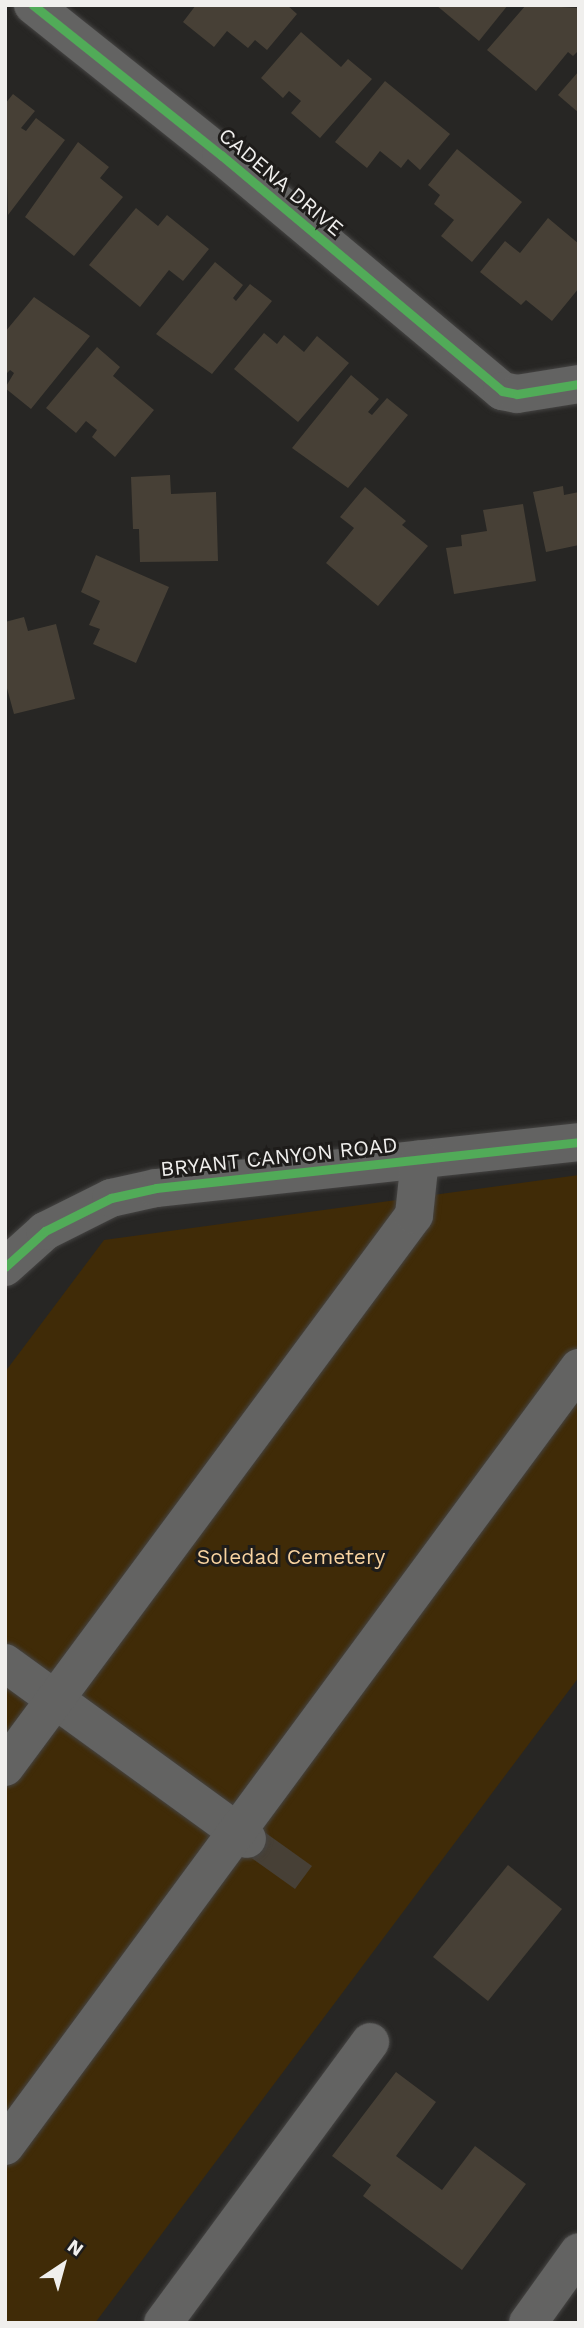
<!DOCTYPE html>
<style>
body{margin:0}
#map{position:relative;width:584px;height:2328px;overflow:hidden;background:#272624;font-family:"Work Sans",sans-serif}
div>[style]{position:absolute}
.green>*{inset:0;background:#402b07}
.building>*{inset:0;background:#474036}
.roads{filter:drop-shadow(0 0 2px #454443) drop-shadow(0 0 2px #454443)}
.minor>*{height:38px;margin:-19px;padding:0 19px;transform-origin:19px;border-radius:19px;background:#636362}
.cycleway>*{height:9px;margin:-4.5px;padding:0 4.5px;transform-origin:4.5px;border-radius:4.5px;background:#51ab58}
span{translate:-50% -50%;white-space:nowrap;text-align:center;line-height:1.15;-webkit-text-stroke:6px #1e1c1a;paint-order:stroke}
.street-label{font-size:21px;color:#f0efed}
.park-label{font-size:21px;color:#f8d3a0}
.frame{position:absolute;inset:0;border:7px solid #f0efed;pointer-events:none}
.north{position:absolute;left:28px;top:2230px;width:70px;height:70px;-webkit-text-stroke:5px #1e1c1a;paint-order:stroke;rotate:36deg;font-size:19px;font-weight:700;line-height:28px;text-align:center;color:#f0efed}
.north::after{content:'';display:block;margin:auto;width:24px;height:32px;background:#f0efed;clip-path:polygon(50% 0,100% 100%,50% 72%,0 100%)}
</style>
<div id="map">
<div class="green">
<i style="clip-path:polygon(579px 1175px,579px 1677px,95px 2323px,5px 2323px,5px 1372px,104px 1240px)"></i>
</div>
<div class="building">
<i style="clip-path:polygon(196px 5px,287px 5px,297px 14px,267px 50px,255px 40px,248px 48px,227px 31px,214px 47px,183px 22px)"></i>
<i style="clip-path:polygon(436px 5px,508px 5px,479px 41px)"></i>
<i style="clip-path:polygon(526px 5px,579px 8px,579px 50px,573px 56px,568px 52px,536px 91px,487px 50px)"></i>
<i style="clip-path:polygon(301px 32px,341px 67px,348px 59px,372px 79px,320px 138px,291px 113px,301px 101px,289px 91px,283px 98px,261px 78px)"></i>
<i style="clip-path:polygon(579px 71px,579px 113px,558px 95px)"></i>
<i style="clip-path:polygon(385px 81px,450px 134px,420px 170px,408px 159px,401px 168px,380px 151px,367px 168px,335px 142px)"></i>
<i style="clip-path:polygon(13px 94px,35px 111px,21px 128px,26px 131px,36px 118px,65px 140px,8px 215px,5px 104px)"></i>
<i style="clip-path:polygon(78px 142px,109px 167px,100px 178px,123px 197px,74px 256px,25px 217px)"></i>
<i style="clip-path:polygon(457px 149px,522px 202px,472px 262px,441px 236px,454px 220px,434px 204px,440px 195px,428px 185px)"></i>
<i style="clip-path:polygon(136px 208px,158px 226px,167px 215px,209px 249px,183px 281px,169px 270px,140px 307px,89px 265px)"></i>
<i style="clip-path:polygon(548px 218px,579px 244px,579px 288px,552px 321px,526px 300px,521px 305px,480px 272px,505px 241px,520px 253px)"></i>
<i style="clip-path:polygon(215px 262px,243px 285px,233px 298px,236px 301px,250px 284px,272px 301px,212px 374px,156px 334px)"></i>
<i style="clip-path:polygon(34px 297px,90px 336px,31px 409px,5px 388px,14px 373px,10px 370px,5px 375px,5px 332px)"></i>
<i style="clip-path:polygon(264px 333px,277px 344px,284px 335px,304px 352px,317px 336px,349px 363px,298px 422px,234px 369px)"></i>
<i style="clip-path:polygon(97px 347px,120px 367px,113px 376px,154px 410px,115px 457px,92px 437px,97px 430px,86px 421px,76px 433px,46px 408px)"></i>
<i style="clip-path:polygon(351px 375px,379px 399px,368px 412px,372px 415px,387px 398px,408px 415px,348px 488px,292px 448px)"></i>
<i style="clip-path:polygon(170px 475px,171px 494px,216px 492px,218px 561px,140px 562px,139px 529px,133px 529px,131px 477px)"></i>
<i style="clip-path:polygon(563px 486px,564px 495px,579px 492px,579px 545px,546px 552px,533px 492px)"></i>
<i style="clip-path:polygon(365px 487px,406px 521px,402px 525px,428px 546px,378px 606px,326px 563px,354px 528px,340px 517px)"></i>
<i style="clip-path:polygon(523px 504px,536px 581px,454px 594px,446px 548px,462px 546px,461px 535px,487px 531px,483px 510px)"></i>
<i style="clip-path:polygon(96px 555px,169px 587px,136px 663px,93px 644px,100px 629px,89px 625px,100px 601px,81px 592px)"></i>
<i style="clip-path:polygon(24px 617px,28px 631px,56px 624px,75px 699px,14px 714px,5px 681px,5px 622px)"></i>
<i style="clip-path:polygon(263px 1831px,312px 1866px,295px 1889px,246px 1854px)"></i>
<i style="clip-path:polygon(508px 1865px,562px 1909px,488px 2001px,433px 1957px)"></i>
<i style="clip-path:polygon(396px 2072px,436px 2102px,396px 2156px,442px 2190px,475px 2146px,526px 2184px,462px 2270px,363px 2196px,371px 2185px,332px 2156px)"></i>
</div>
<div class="roads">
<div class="minor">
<i style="left:33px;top:5px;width:241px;rotate:38.6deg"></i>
<i style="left:221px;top:155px;width:367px;rotate:40deg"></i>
<i style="left:502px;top:391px;width:15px;rotate:11deg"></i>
<i style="left:517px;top:394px;width:63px;rotate:-9.2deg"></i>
<i style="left:5px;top:1267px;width:54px;rotate:-42deg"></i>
<i style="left:45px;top:1231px;width:74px;rotate:-26.6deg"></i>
<i style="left:111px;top:1198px;width:46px;rotate:-12.5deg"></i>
<i style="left:156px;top:1188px;width:425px;rotate:-6.2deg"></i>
<i style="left:5px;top:1663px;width:299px;rotate:36deg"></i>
<i style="left:5px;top:1767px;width:687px;rotate:-53.46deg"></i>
<i style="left:414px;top:1215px;width:56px;rotate:-83.9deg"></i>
<i style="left:5px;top:2146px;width:967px;rotate:-53.58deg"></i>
<i style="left:163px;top:2323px;width:349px;rotate:-53.6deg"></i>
<i style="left:528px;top:2323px;width:87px;rotate:-54.3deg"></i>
</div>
</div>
<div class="cycleway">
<i style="left:33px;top:5px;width:241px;rotate:38.6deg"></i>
<i style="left:221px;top:155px;width:367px;rotate:40deg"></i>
<i style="left:502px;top:391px;width:15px;rotate:11deg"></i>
<i style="left:517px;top:394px;width:63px;rotate:-9.2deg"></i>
<i style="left:5px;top:1267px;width:54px;rotate:-42deg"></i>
<i style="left:45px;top:1231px;width:74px;rotate:-26.6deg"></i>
<i style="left:111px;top:1198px;width:46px;rotate:-12.5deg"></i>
<i style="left:156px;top:1188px;width:425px;rotate:-6.2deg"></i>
</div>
<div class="street-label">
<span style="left:281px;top:182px;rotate:40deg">CADENA DRIVE</span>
<span style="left:279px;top:1157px;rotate:-6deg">BRYANT CANYON ROAD</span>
</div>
<div class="park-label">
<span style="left:291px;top:1557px">Soledad Cemetery</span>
</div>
<div class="frame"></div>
<div class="north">N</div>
</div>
